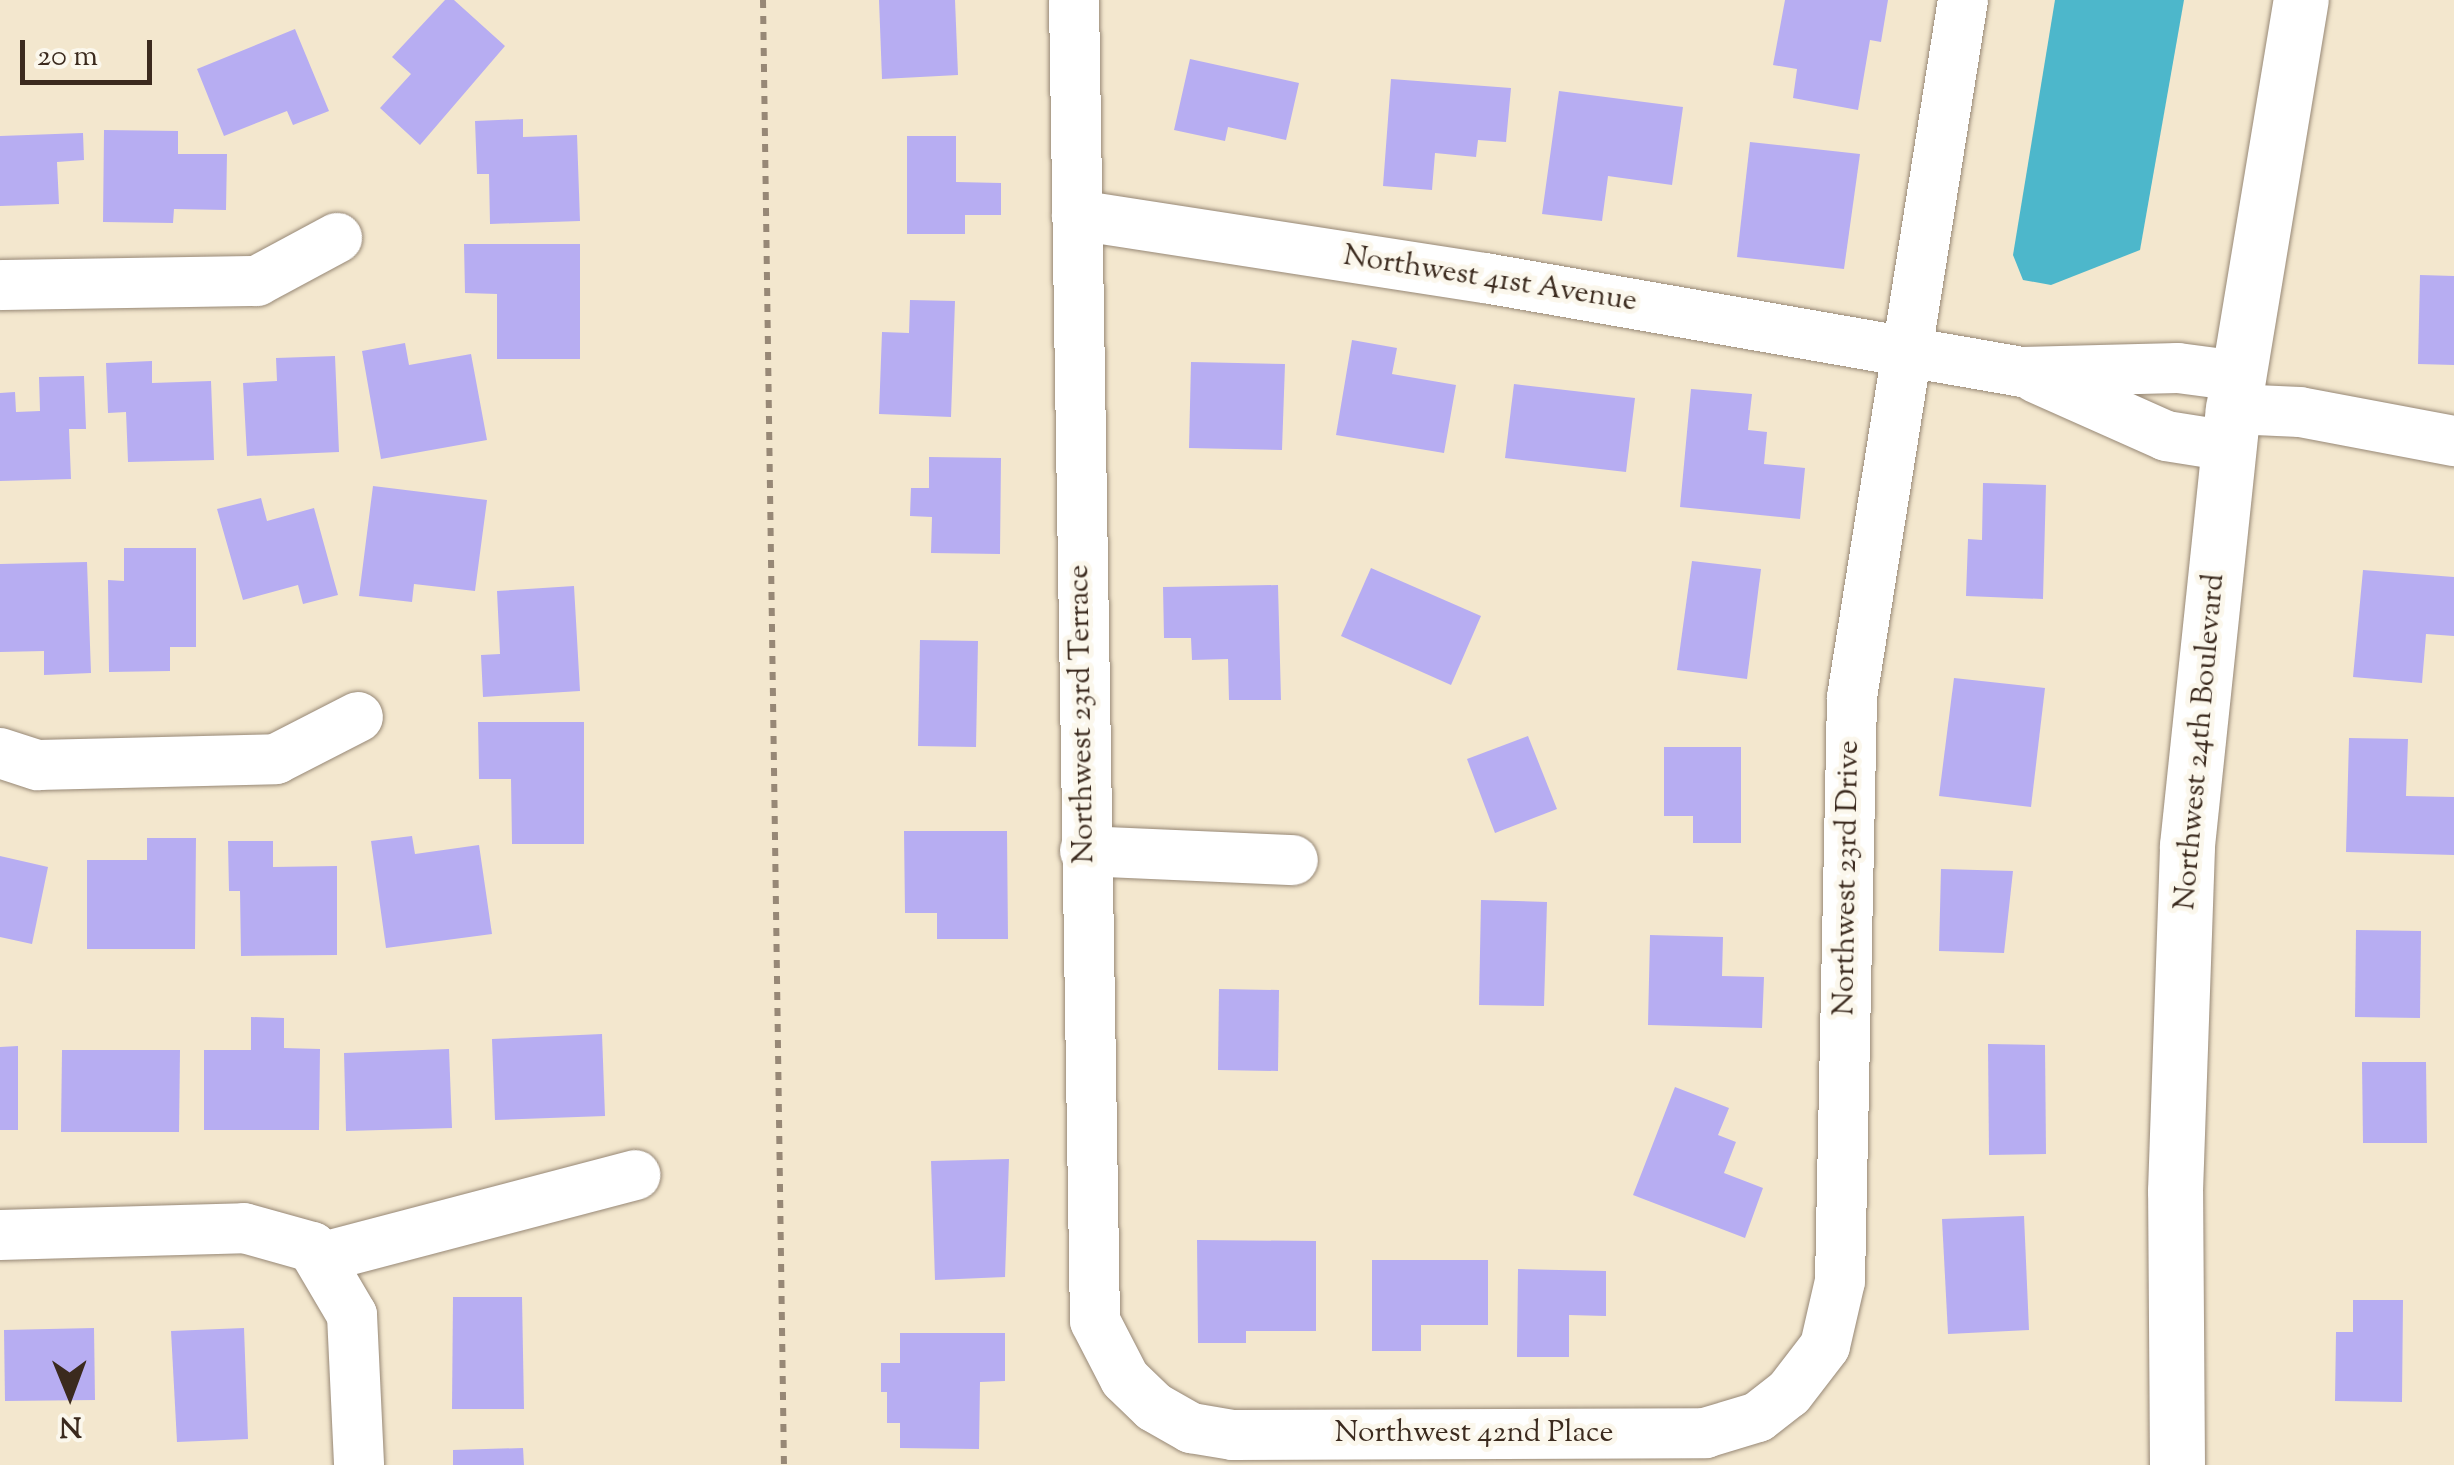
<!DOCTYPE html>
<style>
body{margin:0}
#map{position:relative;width:2454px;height:1465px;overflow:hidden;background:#f3e7ce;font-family:"Sorts Mill Goudy",serif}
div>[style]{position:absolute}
.water>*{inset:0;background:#4db7cb}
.building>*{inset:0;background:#b7adf2}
.path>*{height:6px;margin-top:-3px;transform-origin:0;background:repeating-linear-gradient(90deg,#978876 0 8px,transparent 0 16px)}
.roads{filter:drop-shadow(0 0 2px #978876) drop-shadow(0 0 2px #978876)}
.minor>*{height:50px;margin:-25px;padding:0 25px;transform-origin:25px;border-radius:25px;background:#fff}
.tertiary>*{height:55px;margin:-27.5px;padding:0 27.5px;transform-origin:27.5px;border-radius:27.5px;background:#fff}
span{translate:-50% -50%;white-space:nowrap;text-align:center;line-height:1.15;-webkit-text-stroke:10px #fbf7ec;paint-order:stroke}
.street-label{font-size:30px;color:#3b2a1e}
.north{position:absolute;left:20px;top:1345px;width:100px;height:100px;-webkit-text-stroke:8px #fbf7ec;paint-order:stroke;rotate:179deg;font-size:28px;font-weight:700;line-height:40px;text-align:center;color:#3b2a1e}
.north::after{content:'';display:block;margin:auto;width:35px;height:45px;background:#3b2a1e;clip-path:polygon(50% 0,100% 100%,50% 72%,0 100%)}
.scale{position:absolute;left:20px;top:40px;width:132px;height:45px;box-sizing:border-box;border:5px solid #3b2a1e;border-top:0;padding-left:12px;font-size:30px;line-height:35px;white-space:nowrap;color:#3b2a1e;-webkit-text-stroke:8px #fbf7ec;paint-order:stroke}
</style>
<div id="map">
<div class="water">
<i style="clip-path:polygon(2055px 0,2184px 0,2140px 250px,2051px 285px,2023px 280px,2013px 255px)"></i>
</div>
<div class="building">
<i style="clip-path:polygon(445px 0,454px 0,505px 46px,420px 145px,380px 108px,411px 74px,392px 57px)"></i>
<i style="clip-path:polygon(879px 0,955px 0,958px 75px,882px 79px)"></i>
<i style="clip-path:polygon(1785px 0,1888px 0,1881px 42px,1870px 40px,1858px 110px,1793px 98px,1797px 69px,1773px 65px)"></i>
<i style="clip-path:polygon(295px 29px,329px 111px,293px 125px,287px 111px,224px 136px,197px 69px)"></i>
<i style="clip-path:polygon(1190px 59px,1299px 83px,1286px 140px,1228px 127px,1225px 141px,1174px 130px)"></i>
<i style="clip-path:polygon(1391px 79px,1511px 88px,1506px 142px,1478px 140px,1476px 157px,1435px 153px,1432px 190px,1383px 186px)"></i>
<i style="clip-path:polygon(1559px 91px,1683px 107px,1672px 185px,1608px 176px,1602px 221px,1542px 214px)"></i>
<i style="clip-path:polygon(523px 119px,523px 137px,577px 135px,580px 221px,490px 224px,489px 174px,477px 174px,475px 121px)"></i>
<i style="clip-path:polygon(104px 130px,178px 131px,178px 154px,227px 154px,226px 210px,174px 209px,173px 223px,103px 222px)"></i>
<i style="clip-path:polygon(83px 133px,84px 160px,57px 162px,59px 204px,0 206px,0 136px)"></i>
<i style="clip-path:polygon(907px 136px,956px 136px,956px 182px,1001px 183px,1001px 215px,965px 215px,965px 234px,907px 234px)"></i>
<i style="clip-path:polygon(1750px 142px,1860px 154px,1844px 269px,1737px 257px)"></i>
<i style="clip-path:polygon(464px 244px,580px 244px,580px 359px,497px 359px,497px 294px,465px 293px)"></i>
<i style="clip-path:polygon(2420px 275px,2454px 276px,2454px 365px,2418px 364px)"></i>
<i style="clip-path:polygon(910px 300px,955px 301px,951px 417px,879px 414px,882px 332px,909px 333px)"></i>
<i style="clip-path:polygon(1352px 340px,1397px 348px,1392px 374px,1456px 385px,1444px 453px,1336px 435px)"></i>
<i style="clip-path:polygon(405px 343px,409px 365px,471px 354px,487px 440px,381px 459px,362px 351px)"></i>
<i style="clip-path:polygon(335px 356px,339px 452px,247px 456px,243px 383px,277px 381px,276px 358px)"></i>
<i style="clip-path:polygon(152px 361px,152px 383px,211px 381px,214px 460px,128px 462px,126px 412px,108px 413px,106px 363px)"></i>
<i style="clip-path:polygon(1191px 362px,1285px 364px,1282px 450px,1189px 448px)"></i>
<i style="clip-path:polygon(84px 376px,86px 429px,69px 429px,71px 479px,0 481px,0 393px,15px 392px,16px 412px,40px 411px,39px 377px)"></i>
<i style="clip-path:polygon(1514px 384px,1635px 398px,1626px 472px,1505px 458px)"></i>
<i style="clip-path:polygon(1691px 389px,1752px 394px,1748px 430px,1767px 432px,1764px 464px,1805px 468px,1800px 519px,1680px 507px)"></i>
<i style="clip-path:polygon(929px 457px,1001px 458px,1000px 554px,931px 553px,932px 517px,910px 516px,911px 488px,929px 488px)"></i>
<i style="clip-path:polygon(1983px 483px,2046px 485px,2043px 599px,1966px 596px,1968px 539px,1982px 540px)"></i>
<i style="clip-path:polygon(373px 486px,487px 500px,475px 591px,414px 584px,412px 602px,359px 596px)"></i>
<i style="clip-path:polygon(261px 498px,267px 521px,314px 508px,338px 595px,303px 604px,298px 585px,243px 600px,217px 509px)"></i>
<i style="clip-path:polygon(124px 548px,196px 548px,196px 647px,170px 647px,170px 671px,109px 672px,108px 580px,124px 581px)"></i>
<i style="clip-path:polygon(1692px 561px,1761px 569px,1747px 679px,1677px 670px)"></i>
<i style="clip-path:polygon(87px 562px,91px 673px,44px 675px,44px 651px,0 652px,0 564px)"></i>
<i style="clip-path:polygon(1371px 568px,1481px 616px,1451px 685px,1341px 636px)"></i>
<i style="clip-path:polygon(2363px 570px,2454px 577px,2454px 636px,2426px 634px,2422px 683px,2353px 677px)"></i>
<i style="clip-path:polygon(1278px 585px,1281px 700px,1229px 700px,1228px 659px,1192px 660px,1191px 638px,1164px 638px,1163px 587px)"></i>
<i style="clip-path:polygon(574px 586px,580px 691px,483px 697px,481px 655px,500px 654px,497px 591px)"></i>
<i style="clip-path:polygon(920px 640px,978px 641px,976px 747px,918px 746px)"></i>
<i style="clip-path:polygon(1954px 678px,2045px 688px,2031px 807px,1939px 796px)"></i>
<i style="clip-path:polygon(478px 722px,584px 722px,584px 844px,512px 844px,511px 779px,479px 779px)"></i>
<i style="clip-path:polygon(1528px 736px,1557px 809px,1495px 833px,1467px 759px)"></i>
<i style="clip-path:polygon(2349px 738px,2408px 739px,2406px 796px,2454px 797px,2454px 855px,2346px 852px)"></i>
<i style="clip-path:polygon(1664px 747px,1741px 747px,1741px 843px,1693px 843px,1693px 816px,1664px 816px)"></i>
<i style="clip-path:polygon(904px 831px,1007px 831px,1008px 939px,937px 939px,937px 913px,905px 913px)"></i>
<i style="clip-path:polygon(412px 836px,415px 854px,479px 845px,492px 934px,386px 948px,371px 841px)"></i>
<i style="clip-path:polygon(147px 838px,196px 838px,195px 949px,87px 949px,87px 860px,147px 860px)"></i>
<i style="clip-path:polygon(228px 841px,273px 841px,273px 867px,337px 866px,337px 955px,241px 956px,240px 891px,229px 891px)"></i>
<i style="clip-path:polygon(0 856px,48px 867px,32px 944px,0 937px)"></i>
<i style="clip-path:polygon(1941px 869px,2013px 871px,2004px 953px,1939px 951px)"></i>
<i style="clip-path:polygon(1481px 900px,1547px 902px,1544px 1006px,1479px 1005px)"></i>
<i style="clip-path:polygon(2356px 930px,2421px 931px,2420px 1018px,2355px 1017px)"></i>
<i style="clip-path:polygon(1650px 935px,1723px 937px,1722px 976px,1764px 977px,1762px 1028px,1648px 1025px)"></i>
<i style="clip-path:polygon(1219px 989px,1279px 990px,1278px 1071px,1218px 1070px)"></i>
<i style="clip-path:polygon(251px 1017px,284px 1018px,284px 1048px,320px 1049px,319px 1130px,204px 1130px,204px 1050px,251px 1050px)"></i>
<i style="clip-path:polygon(602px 1034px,605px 1116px,495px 1120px,492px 1039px)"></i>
<i style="clip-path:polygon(1988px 1044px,2045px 1045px,2046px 1154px,1989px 1155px)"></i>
<i style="clip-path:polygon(18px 1046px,18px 1130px,0 1130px,0 1047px)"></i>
<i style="clip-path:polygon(449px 1049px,452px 1128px,346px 1131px,344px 1053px)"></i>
<i style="clip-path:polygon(62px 1050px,180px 1050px,179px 1132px,61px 1132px)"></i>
<i style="clip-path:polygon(2362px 1062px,2426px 1062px,2427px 1143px,2363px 1143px)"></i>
<i style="clip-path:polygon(1675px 1087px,1729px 1108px,1718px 1135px,1736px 1142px,1724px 1173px,1763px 1188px,1745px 1238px,1633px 1195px)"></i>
<i style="clip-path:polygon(1009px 1159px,1005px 1277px,935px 1280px,931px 1161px)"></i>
<i style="clip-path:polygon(2024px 1216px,2029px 1330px,1948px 1334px,1942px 1219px)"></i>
<i style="clip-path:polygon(1197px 1240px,1316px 1241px,1316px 1331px,1246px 1331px,1246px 1343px,1198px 1343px)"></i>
<i style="clip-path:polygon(1372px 1260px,1488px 1260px,1488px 1325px,1421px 1325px,1421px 1351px,1372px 1351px)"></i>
<i style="clip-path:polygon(1518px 1269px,1606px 1271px,1606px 1316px,1569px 1315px,1569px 1357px,1517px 1357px)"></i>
<i style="clip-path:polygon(453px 1297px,522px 1297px,524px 1409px,452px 1409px)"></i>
<i style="clip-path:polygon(2353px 1300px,2403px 1300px,2402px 1402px,2335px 1401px,2336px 1332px,2353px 1332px)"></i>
<i style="clip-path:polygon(94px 1328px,95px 1400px,5px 1401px,4px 1330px)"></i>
<i style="clip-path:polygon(244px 1328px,248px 1439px,177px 1442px,171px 1331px)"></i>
<i style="clip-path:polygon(900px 1333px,1005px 1333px,1005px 1381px,980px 1382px,979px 1449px,900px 1448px,900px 1423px,887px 1423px,887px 1392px,881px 1392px,881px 1363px,900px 1363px)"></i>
<i style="clip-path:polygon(523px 1448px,524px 1465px,453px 1465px,453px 1450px)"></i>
</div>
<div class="path">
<i style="left:763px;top:0;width:1465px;rotate:89.18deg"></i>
</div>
<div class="roads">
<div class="minor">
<i style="left:1074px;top:0;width:1321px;rotate:89.09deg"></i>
<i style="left:1095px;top:1321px;width:65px;rotate:62.7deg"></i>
<i style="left:1125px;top:1379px;width:40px;rotate:44deg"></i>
<i style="left:1154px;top:1407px;width:43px;rotate:29.6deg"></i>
<i style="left:1191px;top:1428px;width:43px;rotate:9.5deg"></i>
<i style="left:1233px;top:1435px;width:472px;rotate:-0.2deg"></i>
<i style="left:1705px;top:1433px;width:55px;rotate:-16.8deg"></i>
<i style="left:1758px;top:1417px;width:39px;rotate:-38deg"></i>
<i style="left:1789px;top:1393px;width:59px;rotate:-52.5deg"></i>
<i style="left:1825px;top:1346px;width:67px;rotate:-77deg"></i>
<i style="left:1840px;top:1281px;width:584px;rotate:-88.82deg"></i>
<i style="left:1852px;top:697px;width:706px;rotate:-80.95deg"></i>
<i style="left:1077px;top:215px;width:413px;rotate:8.8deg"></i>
<i style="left:1485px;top:278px;width:545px;rotate:9.93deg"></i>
<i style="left:2022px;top:372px;width:156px;rotate:-1.5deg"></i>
<i style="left:2178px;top:368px;width:61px;rotate:7.6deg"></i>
<i style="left:0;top:285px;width:257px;rotate:-0.9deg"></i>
<i style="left:257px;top:281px;width:91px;rotate:-28.3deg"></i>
<i style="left:2036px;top:378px;width:142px;rotate:24deg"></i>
<i style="left:2166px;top:436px;width:64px;rotate:9deg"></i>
<i style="left:2233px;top:409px;width:67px;rotate:2.6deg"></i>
<i style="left:2300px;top:412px;width:157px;rotate:10.7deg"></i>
<i style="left:0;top:753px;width:40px;rotate:18deg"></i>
<i style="left:38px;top:765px;width:238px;rotate:-1.4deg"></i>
<i style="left:276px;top:759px;width:92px;rotate:-27.1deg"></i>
<i style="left:1085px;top:851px;width:208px;rotate:2.5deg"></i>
<i style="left:0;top:1235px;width:244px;rotate:-1.6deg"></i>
<i style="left:244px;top:1228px;width:71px;rotate:15.6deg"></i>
<i style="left:312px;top:1247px;width:79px;rotate:59.5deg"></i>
<i style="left:352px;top:1315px;width:150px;rotate:87.3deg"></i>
<i style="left:323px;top:1257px;width:323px;rotate:-14.7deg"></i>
</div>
<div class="tertiary">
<i style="left:2177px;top:1465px;width:274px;rotate:-90.4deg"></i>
<i style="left:2175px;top:1191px;width:346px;rotate:-88deg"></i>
<i style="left:2187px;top:845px;width:438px;rotate:-84deg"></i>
<i style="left:2233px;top:409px;width:415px;rotate:-80.6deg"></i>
</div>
</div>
<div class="street-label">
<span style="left:1490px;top:280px;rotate:9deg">Northwest 41st Avenue</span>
<span style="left:1083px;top:714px;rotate:-91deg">Northwest 23rd Terrace</span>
<span style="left:2201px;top:742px;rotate:-85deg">Northwest 24th Boulevard</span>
<span style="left:1848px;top:878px;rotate:-89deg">Northwest 23rd Drive</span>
<span style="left:1474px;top:1434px">Northwest 42nd Place</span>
</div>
<div class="north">N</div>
<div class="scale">20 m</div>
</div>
